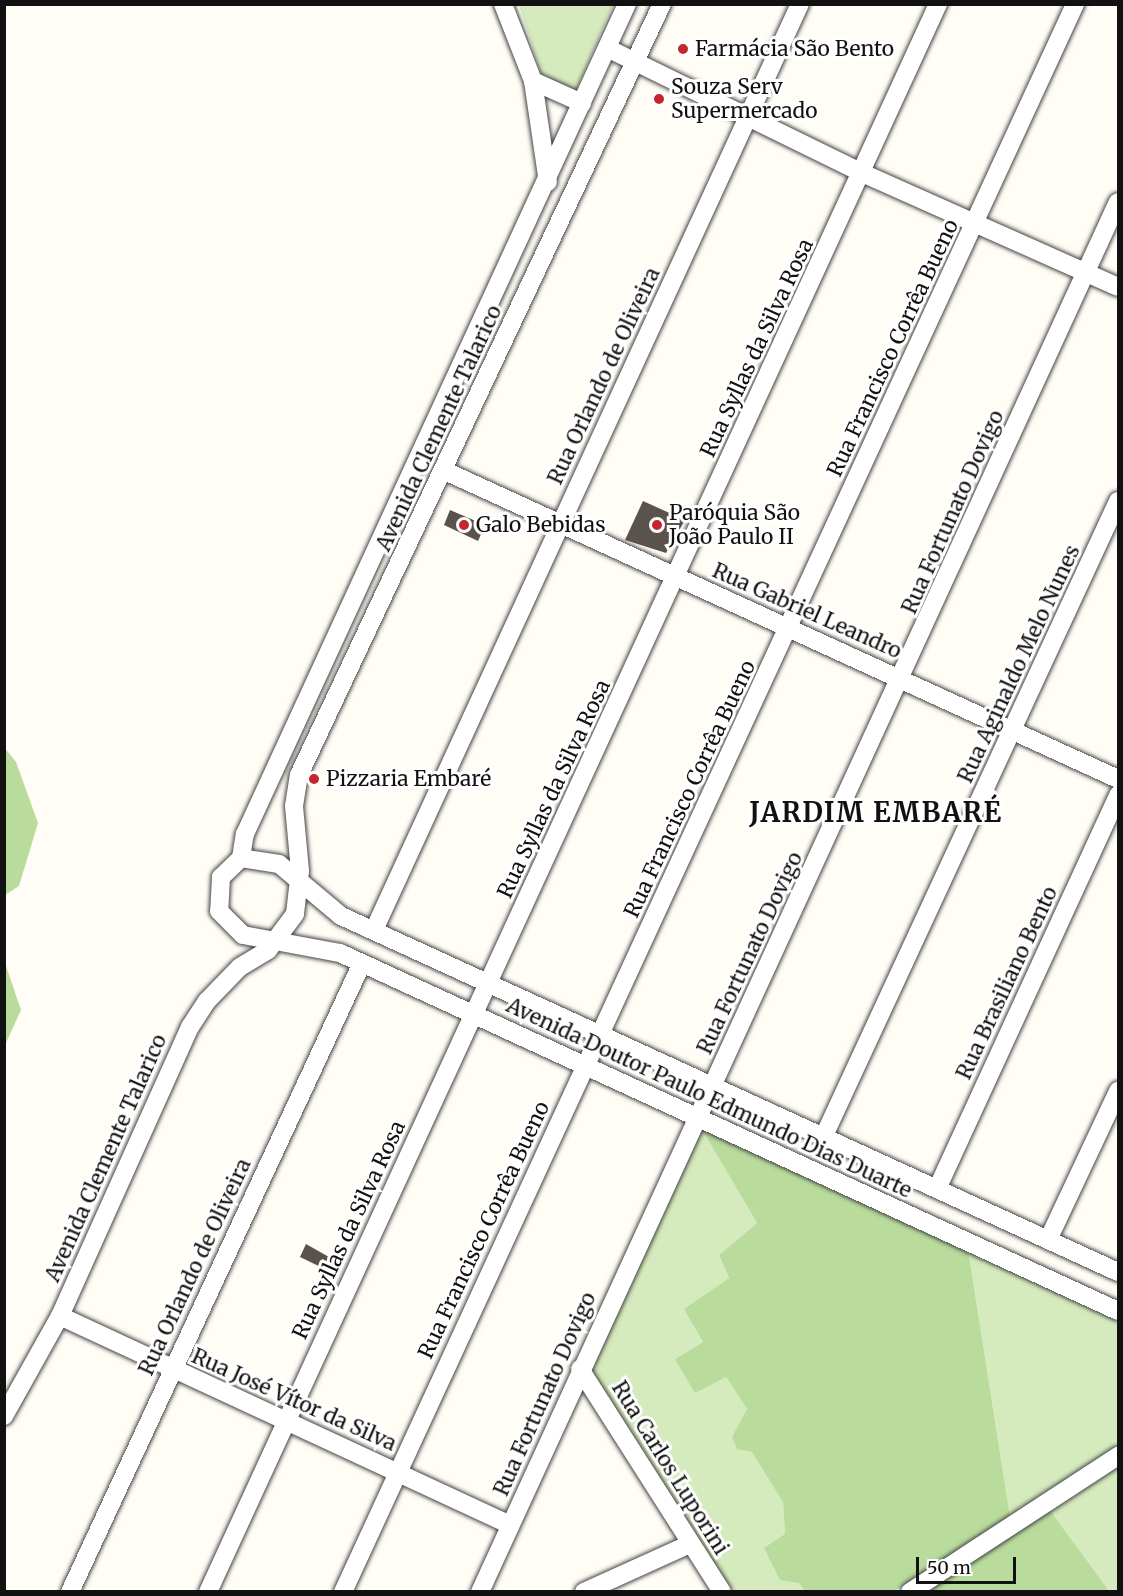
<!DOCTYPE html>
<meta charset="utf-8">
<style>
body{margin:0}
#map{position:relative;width:1123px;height:1596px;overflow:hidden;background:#fffdf5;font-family:Merriweather,serif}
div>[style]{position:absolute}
.green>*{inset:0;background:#d5ebbd}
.forest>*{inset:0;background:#b9dc9c}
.building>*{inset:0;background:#5a524d}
.roads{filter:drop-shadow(0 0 2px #444) drop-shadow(0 0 2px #444)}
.minor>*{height:18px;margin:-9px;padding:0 9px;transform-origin:9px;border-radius:9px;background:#fff}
.dots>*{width:16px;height:16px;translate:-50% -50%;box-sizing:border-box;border:3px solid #fff;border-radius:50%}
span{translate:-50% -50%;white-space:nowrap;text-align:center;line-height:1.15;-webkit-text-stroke:6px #fff;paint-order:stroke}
.poi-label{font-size:21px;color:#111}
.left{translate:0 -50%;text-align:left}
.street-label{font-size:21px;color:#111}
.district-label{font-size:27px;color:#111;font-weight:700;letter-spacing:1.5px}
.frame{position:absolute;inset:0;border:6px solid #111;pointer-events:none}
.scale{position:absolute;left:916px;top:1557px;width:100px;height:27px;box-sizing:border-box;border:3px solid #111;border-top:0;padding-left:8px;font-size:18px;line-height:21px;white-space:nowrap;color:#111;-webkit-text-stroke:4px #fff;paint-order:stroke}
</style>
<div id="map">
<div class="green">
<i style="clip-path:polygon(519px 5px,613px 5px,575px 92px,543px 79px)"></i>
<i style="clip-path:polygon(701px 1128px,757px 1223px,719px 1255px,729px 1278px,685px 1309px,703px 1342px,675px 1359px,726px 1377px,747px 1409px,741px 1424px,783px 1502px,785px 1534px,805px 1591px,733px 1591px,595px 1385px,590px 1366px)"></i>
<i style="clip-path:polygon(968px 1249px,1118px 1316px,1118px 1447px,1011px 1523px)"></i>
<i style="clip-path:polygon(1118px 1465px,1118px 1591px,912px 1592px)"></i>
</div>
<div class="forest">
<i style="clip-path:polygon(4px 747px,16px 762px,38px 823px,19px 886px,5px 895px)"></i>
<i style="clip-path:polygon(5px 963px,21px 1010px,5px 1045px,4px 1045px)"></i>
<i style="clip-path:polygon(701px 1128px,968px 1249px,1011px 1523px,894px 1591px,805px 1591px,799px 1583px,780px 1580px,764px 1548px,785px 1534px,783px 1502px,752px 1452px,737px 1449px,732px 1437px,747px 1409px,726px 1377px,695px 1393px,675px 1359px,703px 1342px,684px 1309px,729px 1278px,719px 1255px,757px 1223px)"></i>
<i style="clip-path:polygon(1048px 1508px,1109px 1591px,912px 1592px)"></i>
</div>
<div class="building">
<i style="clip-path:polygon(643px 501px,685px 520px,666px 553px,625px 540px)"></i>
<i style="clip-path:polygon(450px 510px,485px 525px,478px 541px,444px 525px)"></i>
<i style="clip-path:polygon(306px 1244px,336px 1261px,331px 1272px,300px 1257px)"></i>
</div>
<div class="roads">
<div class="minor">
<i style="left:503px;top:4px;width:83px;rotate:68.7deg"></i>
<i style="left:533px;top:81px;width:102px;rotate:81.6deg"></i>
<i style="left:607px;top:48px;width:284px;rotate:26.1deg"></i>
<i style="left:862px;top:173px;width:280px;rotate:24deg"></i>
<i style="left:533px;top:81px;width:54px;rotate:24.2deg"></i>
<i style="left:445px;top:471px;width:740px;rotate:24.59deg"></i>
<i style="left:241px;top:858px;width:24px;rotate:-81deg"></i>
<i style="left:245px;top:834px;width:914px;rotate:-65.29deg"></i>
<i style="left:374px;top:930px;width:1019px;rotate:-65.3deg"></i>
<i style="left:823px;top:1138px;width:702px;rotate:-65.15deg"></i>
<i style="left:937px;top:1189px;width:434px;rotate:-65.3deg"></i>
<i style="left:1048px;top:1240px;width:165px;rotate:-64.8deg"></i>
<i style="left:1118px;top:1272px;width:855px;rotate:-155.38deg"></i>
<i style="left:341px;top:916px;width:81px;rotate:-140deg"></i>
<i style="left:279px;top:864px;width:38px;rotate:-171deg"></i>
<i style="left:241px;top:858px;width:28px;rotate:136deg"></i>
<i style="left:221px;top:877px;width:34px;rotate:93deg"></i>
<i style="left:219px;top:911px;width:34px;rotate:45deg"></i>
<i style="left:243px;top:935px;width:99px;rotate:10.5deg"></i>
<i style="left:340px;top:953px;width:856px;rotate:24.71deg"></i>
<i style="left:60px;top:1316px;width:496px;rotate:24.9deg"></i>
<i style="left:580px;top:1369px;width:264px;rotate:57.5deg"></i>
<i style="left:4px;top:1416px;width:115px;rotate:-60.8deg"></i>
<i style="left:60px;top:1316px;width:317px;rotate:-65.8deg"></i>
<i style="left:190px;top:1027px;width:31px;rotate:-57deg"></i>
<i style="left:207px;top:1001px;width:47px;rotate:-45.9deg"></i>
<i style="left:240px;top:967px;width:33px;rotate:-31deg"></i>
<i style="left:268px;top:950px;width:45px;rotate:-53.1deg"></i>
<i style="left:295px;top:914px;width:43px;rotate:-83.4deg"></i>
<i style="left:300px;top:871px;width:65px;rotate:-95.3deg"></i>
<i style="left:294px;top:806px;width:31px;rotate:-81deg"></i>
<i style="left:299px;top:775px;width:852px;rotate:-64.79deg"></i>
<i style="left:70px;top:1592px;width:693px;rotate:-65.1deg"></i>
<i style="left:208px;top:1592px;width:1748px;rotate:-65.31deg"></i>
<i style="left:343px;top:1592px;width:1749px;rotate:-65.25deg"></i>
<i style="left:480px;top:1592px;width:1529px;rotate:-65.35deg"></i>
<i style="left:584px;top:1592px;width:116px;rotate:-24.4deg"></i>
<i style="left:910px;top:1592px;width:249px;rotate:-33.2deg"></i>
</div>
</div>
<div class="dots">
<i style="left:683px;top:49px;background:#c4262e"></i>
<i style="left:659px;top:99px;background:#c4262e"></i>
<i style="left:464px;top:525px;background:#c4262e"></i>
<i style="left:657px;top:525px;background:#c4262e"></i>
<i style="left:314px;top:779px;background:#c4262e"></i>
</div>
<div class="poi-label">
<span class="left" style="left:695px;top:49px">Farmácia São Bento</span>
<span class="left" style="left:671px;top:99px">Souza Serv<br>Supermercado</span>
<span class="left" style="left:669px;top:525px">Paróquia São<br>João Paulo II</span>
<span class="left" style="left:476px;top:525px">Galo Bebidas</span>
<span class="left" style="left:326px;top:779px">Pizzaria Embaré</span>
</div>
<div class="street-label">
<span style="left:757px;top:348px;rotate:-65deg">Rua Syllas da Silva Rosa</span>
<span style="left:893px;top:348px;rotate:-65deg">Rua Francisco Corrêa Bueno</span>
<span style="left:604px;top:376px;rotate:-65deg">Rua Orlando de Oliveira</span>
<span style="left:439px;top:428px;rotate:-65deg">Avenida Clemente Talarico</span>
<span style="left:953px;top:512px;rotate:-66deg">Rua Fortunato Dovigo</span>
<span style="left:807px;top:611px;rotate:24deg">Rua Gabriel Leandro</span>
<span style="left:1019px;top:664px;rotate:-65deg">Rua Aginaldo Melo Nunes</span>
<span style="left:554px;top:789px;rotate:-65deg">Rua Syllas da Silva Rosa</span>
<span style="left:690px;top:789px;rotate:-65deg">Rua Francisco Corrêa Bueno</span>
<span style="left:750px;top:953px;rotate:-65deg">Rua Fortunato Dovigo</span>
<span style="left:1007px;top:983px;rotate:-65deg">Rua Brasiliano Bento</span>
<span style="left:709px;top:1098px;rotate:25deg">Avenida Doutor Paulo Edmundo Dias Duarte</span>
<span style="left:106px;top:1158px;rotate:-66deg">Avenida Clemente Talarico</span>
<span style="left:349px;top:1230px;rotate:-65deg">Rua Syllas da Silva Rosa</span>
<span style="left:484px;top:1230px;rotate:-65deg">Rua Francisco Corrêa Bueno</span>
<span style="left:195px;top:1267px;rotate:-65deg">Rua Orlando de Oliveira</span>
<span style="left:545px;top:1394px;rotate:-66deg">Rua Fortunato Dovigo</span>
<span style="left:294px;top:1400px;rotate:24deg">Rua José Vítor da Silva</span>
<span style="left:670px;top:1468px;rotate:58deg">Rua Carlos Luporini</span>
</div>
<div class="district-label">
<span style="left:876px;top:813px">JARDIM EMBARÉ</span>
</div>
<div class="frame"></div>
<div class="scale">50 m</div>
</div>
